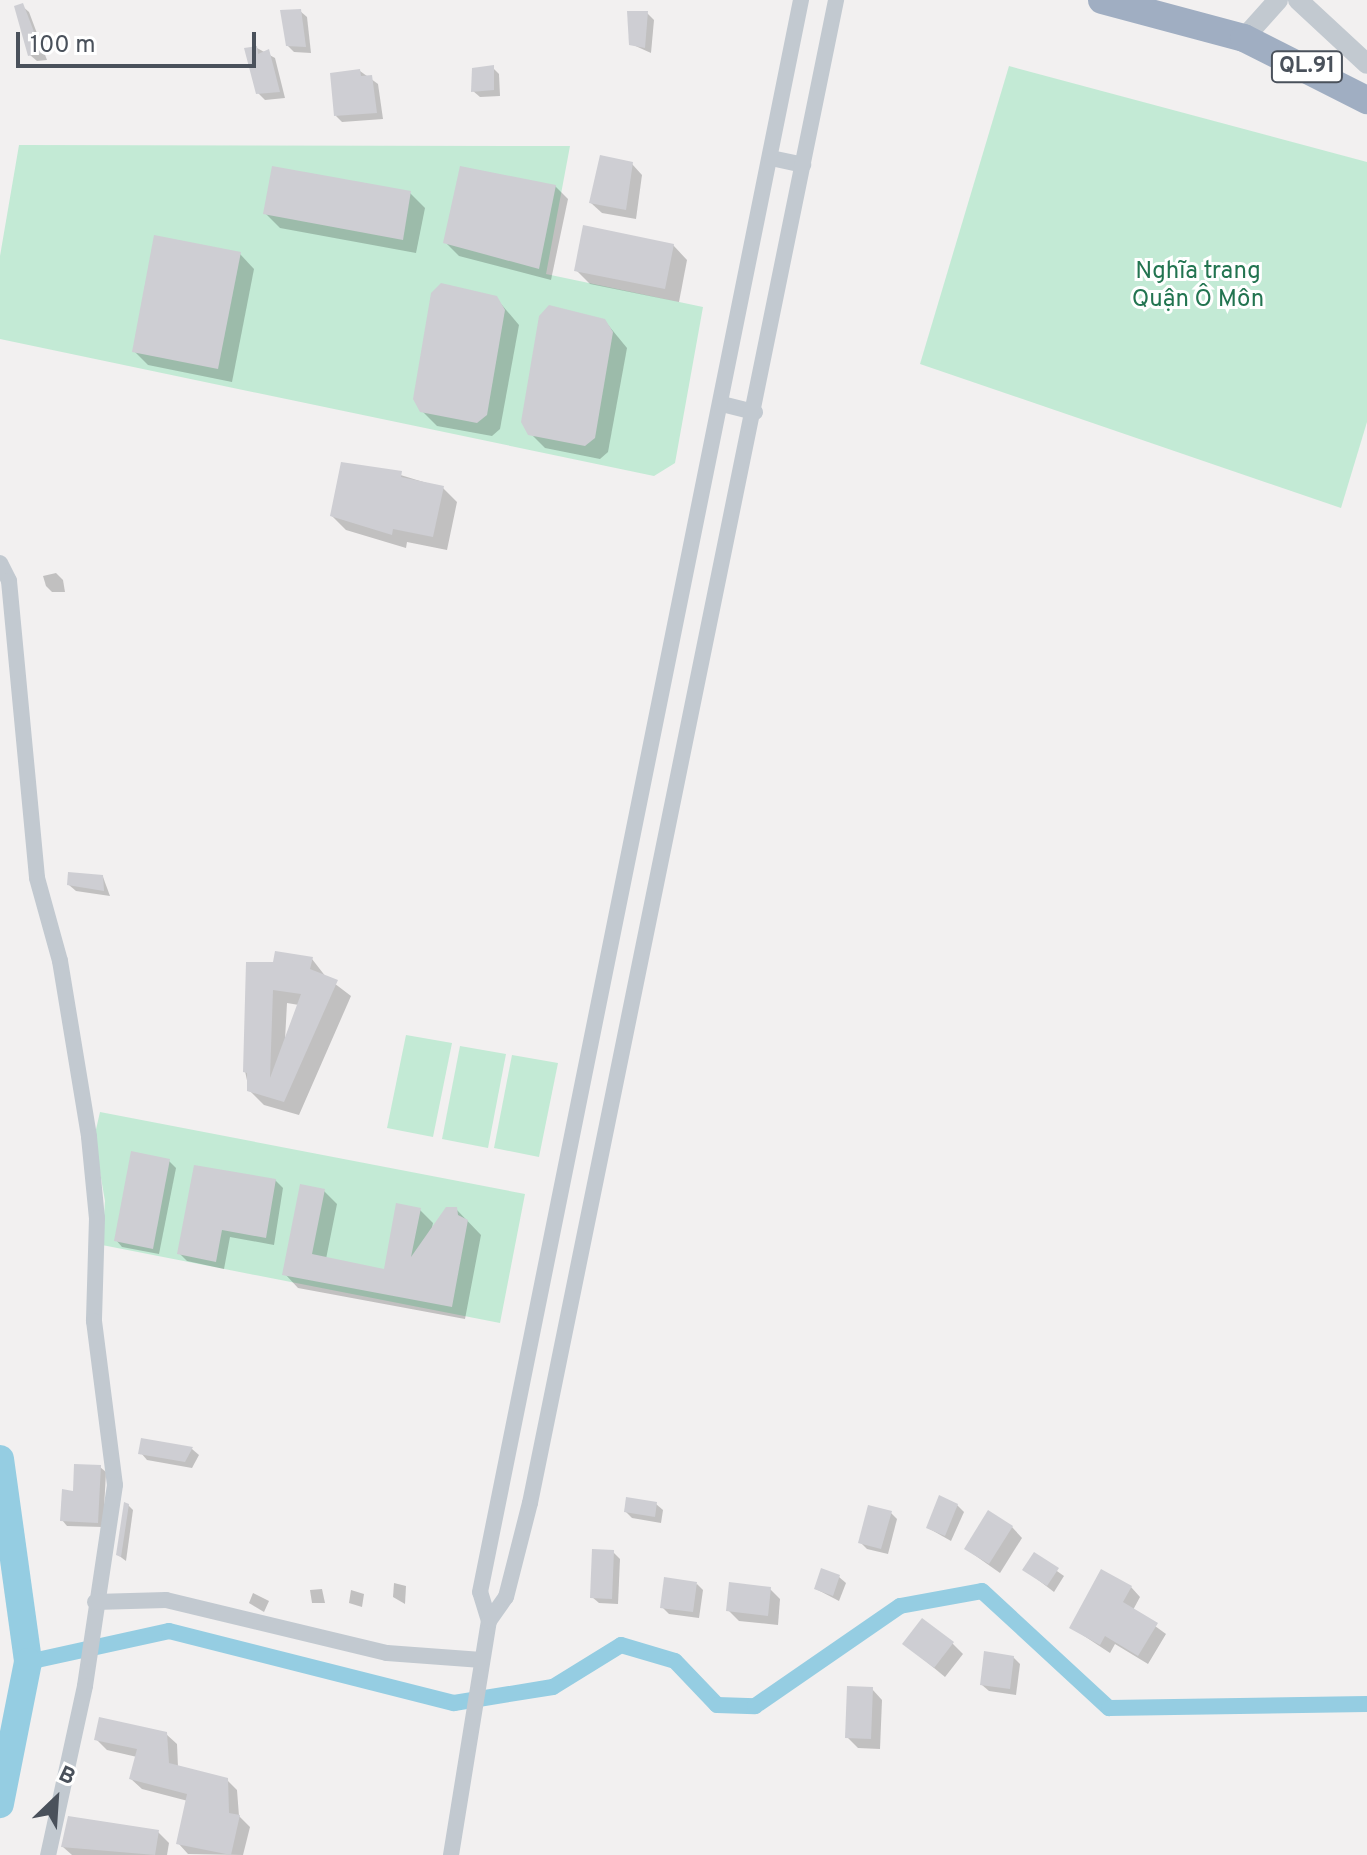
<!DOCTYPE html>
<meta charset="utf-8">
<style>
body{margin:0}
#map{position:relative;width:1367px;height:1855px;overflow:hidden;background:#f2f0f0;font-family:Overpass,sans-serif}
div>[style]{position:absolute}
.green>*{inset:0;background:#c3ead5}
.shadow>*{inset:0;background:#0003}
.canal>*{height:16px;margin:-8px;padding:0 8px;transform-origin:8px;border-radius:8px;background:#95cde2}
.river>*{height:28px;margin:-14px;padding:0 14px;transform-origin:14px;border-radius:14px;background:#95cde2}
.building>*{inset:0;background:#ceced3}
.minor>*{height:16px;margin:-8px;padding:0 8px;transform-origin:8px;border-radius:8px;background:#c2c9d0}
.tertiary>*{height:20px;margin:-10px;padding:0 10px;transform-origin:10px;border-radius:10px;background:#c2c9d0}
.trunk>*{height:28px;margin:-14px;padding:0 14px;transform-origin:14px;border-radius:14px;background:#a0aec2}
span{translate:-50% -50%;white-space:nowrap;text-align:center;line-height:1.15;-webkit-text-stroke:6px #fff;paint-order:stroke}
.shield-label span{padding:2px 6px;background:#fff;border:2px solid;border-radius:6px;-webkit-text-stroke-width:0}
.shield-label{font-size:22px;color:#4a515b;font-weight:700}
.park-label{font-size:24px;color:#227450}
.north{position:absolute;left:16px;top:1759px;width:80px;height:80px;-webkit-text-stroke:6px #fff;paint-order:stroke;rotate:25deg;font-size:22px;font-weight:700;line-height:32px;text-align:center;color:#4a515b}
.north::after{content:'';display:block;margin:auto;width:28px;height:36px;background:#4a515b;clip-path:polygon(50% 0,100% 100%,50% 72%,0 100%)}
.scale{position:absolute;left:16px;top:32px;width:240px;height:36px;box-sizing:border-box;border:4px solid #4a515b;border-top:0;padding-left:10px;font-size:24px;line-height:28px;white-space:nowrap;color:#4a515b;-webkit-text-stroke:6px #fff;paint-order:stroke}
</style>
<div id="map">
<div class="green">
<i style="clip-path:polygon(1009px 66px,1367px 162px,1367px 422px,1341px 508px,920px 364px)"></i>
<i style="clip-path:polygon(19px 145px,570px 146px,546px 274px,703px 307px,675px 463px,654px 476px,0 339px,0 256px)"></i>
<i style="clip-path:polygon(406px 1035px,452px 1043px,433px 1137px,387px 1128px)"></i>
<i style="clip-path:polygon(460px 1046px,506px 1054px,488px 1148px,442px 1139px)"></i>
<i style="clip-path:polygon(512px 1055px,558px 1063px,539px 1157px,494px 1148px)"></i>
<i style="clip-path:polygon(100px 1112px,525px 1194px,500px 1323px,102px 1245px,105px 1201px,94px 1138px)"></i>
</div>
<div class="shadow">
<i style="clip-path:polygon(22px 6px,29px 12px,47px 60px,37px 61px,30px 55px)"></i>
<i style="clip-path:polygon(300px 11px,307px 17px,311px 53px,294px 52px,288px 46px)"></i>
<i style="clip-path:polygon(647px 13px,654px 20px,651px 53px,631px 44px)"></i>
<i style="clip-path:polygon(257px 48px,275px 58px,285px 98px,265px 100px,258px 93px)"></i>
<i style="clip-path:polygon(493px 68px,499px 74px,500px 96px,480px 97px,473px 91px)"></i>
<i style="clip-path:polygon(360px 71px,378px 84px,383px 119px,342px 122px,336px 116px)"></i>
<i style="clip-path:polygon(632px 164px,642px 175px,636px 219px,602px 213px,591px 203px)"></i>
<i style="clip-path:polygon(555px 186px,568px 199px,551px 280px,459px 256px,446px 243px)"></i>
<i style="clip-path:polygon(410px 193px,425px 208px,416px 253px,280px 228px,266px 214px)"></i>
<i style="clip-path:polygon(673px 245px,687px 260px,679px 302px,590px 284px,576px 270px)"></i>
<i style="clip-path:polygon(240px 254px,254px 269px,232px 382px,148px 365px,134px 351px)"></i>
<i style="clip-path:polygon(496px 298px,519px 325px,500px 429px,492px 436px,437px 426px,422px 411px)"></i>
<i style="clip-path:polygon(604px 320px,627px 348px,608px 452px,600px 459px,545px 448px,530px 433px)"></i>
<i style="clip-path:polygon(381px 469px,443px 488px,457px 502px,447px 550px,407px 542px,406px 548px,346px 530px,332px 516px)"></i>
<i style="clip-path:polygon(56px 573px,63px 580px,65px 592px,52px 592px,46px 586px,43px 576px)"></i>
<i style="clip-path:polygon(103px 877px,110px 896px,76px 891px,69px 885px)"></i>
<i style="clip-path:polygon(evenodd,312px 959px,326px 977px,351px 996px,299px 1115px,264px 1105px,249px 1090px,245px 1071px,275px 964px,312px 959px,287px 1003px,299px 1005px,285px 1040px,287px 1003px)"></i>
<i style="clip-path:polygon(169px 1161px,176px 1168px,159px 1254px,122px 1247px,116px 1240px)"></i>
<i style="clip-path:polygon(275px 1180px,283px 1188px,274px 1245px,230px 1237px,224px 1269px,187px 1261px,179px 1253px)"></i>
<i style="clip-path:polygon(324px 1191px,337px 1204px,326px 1259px,385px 1271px,420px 1210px,433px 1223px,431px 1232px,456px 1209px,481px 1235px,465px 1319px,298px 1288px,285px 1274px)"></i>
<i style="clip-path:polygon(143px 1440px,192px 1449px,199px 1455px,192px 1468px,147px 1460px,141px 1453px)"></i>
<i style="clip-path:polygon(100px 1467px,106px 1472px,103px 1527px,67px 1526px,62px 1520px,75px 1493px)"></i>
<i style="clip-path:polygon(656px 1504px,663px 1510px,661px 1523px,632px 1518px,626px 1512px)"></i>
<i style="clip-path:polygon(128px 1505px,133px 1510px,126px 1561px,118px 1555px)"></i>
<i style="clip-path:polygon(957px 1505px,964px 1512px,951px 1541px,928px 1528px)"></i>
<i style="clip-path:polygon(891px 1513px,897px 1519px,888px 1554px,867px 1549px,860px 1542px)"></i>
<i style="clip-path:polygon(1012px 1527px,1022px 1538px,1000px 1573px,966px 1549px)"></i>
<i style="clip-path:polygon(613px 1552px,620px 1559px,618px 1604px,599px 1603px,592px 1597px)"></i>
<i style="clip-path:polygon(1034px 1555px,1064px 1576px,1054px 1592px,1025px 1570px)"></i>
<i style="clip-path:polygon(839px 1577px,846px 1583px,839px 1601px,816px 1589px)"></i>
<i style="clip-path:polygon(394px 1583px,406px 1586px,405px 1604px,393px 1597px)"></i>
<i style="clip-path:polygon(697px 1584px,703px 1590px,699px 1618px,669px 1614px,662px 1607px)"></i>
<i style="clip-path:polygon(1131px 1587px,1140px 1597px,1133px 1610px,1166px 1634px,1148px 1664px,1115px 1644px,1110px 1653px,1072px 1628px)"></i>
<i style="clip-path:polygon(322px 1589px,325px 1603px,312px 1603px,310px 1590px)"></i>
<i style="clip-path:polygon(770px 1589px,780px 1599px,778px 1625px,739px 1621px,728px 1610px)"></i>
<i style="clip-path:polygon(351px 1590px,364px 1594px,362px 1607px,349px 1603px)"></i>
<i style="clip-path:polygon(253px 1593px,269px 1601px,264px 1612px,249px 1603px)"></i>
<i style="clip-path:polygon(952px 1643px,963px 1654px,945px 1677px,905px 1644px)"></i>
<i style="clip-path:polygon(1013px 1657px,1020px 1664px,1016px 1695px,989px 1691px,982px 1685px)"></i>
<i style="clip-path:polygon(872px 1689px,882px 1700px,880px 1749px,858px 1748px,847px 1737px)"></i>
<i style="clip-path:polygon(166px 1734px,177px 1744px,178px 1767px,227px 1780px,237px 1790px,239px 1816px,250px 1827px,243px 1855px,188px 1854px,178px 1843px,188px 1801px,142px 1789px,131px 1779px,137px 1757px,107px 1750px,96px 1739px)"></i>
<i style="clip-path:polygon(158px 1832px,169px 1843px,167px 1855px,72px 1855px,63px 1847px)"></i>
</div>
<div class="canal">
<i style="left:28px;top:1662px;width:144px;rotate:-12.4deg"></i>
<i style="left:169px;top:1631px;width:294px;rotate:14.2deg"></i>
<i style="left:454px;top:1703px;width:100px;rotate:-9.2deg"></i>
<i style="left:553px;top:1687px;width:80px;rotate:-31.7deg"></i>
<i style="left:621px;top:1645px;width:56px;rotate:16.5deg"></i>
<i style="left:675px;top:1661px;width:61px;rotate:46.3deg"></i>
<i style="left:717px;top:1705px;width:38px;rotate:2deg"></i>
<i style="left:755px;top:1706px;width:176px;rotate:-34.6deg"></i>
<i style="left:900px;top:1606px;width:83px;rotate:-10.4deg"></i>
<i style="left:982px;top:1591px;width:173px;rotate:42.7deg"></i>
<i style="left:1109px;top:1708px;width:258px;rotate:-0.9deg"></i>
</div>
<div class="river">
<i style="left:0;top:1459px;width:205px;rotate:82.1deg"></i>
<i style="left:28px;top:1662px;width:145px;rotate:101.2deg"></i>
</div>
<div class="building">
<i style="clip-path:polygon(23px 3px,42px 53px,28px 56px,14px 6px)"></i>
<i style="clip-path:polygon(301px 9px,306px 47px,286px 46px,280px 10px)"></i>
<i style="clip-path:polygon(627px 11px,648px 11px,645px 48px,629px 45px)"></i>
<i style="clip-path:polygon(257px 46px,258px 54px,269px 49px,280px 92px,256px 94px,244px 48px)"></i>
<i style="clip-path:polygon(494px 65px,494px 90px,471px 92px,472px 68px)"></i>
<i style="clip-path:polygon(360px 69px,361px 76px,372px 75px,377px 113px,334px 116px,330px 73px)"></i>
<i style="clip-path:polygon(600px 155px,633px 162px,626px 210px,589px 203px)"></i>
<i style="clip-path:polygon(272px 166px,411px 191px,403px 240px,263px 214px)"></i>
<i style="clip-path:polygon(460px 166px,556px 185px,539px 269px,443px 243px)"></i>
<i style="clip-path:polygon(583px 225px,674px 244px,665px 289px,574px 271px)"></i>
<i style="clip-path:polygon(154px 235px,241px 252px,218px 369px,132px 352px)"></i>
<i style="clip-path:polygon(441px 283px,497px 296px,505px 310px,487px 415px,477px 423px,420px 412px,413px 399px,431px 293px)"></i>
<i style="clip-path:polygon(549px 305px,605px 319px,613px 332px,595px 438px,585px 446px,528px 435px,521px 422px,539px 316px)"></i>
<i style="clip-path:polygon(341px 462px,402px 471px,401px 477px,444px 486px,433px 537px,393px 529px,392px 535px,330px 516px)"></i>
<i style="clip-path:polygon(68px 872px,103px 875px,104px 891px,67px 885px)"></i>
<i style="clip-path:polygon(evenodd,275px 951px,313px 957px,310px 969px,338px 980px,284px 1102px,247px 1091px,247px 1073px,243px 1072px,246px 962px,273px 962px,275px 951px,273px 990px,301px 994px,270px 1078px,273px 990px)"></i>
<i style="clip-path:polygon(131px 1151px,170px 1159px,153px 1249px,114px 1241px)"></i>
<i style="clip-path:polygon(194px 1165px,276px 1179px,266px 1238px,222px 1230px,216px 1262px,177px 1254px)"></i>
<i style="clip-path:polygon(300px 1184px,325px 1189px,312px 1254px,384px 1269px,396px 1203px,421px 1208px,411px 1257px,446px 1207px,457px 1207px,458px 1215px,468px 1220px,452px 1307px,282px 1275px)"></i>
<i style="clip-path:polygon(141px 1438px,193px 1447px,185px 1462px,138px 1454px)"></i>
<i style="clip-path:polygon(74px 1464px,101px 1465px,98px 1523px,60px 1521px,62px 1489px,73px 1491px)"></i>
<i style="clip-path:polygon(939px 1495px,958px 1504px,945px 1536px,926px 1528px)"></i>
<i style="clip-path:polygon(626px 1497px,657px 1502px,655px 1517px,624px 1512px)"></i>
<i style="clip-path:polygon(124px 1502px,129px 1504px,121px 1557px,116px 1555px)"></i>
<i style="clip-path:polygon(868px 1505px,892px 1511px,881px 1549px,858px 1543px)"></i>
<i style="clip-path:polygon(988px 1510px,1013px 1526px,989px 1564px,964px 1549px)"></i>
<i style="clip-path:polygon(592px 1549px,614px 1550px,612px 1599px,590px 1598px)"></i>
<i style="clip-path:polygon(1034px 1552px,1059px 1568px,1047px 1586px,1022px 1570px)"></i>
<i style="clip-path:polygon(821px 1568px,840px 1575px,833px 1596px,814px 1589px)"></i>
<i style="clip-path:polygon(1101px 1569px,1132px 1586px,1123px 1602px,1158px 1623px,1138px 1656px,1105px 1636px,1100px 1645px,1069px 1628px)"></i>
<i style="clip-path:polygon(664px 1577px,697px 1582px,693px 1612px,660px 1608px)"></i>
<i style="clip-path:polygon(729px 1582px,771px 1587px,768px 1616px,726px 1611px)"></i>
<i style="clip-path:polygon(922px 1618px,954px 1642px,934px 1668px,902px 1644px)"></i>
<i style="clip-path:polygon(984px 1651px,1014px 1656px,1010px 1689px,980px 1685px)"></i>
<i style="clip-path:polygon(847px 1686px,873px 1687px,871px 1739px,845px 1738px)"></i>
<i style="clip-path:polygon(99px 1717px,167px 1732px,169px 1763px,228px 1778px,229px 1813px,240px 1815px,231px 1855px,176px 1844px,187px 1794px,129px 1779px,137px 1749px,94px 1740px)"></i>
<i style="clip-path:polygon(68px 1816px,159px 1830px,155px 1855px,61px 1847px)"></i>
</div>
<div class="minor">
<i style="left:771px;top:158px;width:33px;rotate:12deg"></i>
<i style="left:722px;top:404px;width:34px;rotate:14deg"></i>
<i style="left:0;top:563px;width:20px;rotate:63deg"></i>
<i style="left:9px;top:581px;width:298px;rotate:84.6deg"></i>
<i style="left:37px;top:878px;width:86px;rotate:74.5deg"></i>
<i style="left:60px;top:961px;width:178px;rotate:80.6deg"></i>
<i style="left:89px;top:1137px;width:81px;rotate:84.4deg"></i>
<i style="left:97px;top:1218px;width:103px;rotate:91.7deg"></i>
<i style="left:94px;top:1321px;width:165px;rotate:82.7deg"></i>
<i style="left:115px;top:1485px;width:203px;rotate:98.5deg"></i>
<i style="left:85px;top:1686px;width:173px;rotate:102.3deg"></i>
<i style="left:95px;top:1602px;width:71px;rotate:-1.6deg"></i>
<i style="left:166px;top:1600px;width:227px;rotate:13.5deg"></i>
<i style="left:387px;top:1653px;width:95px;rotate:4.2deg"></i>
<i style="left:489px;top:1621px;width:30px;rotate:-107deg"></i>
<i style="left:480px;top:1592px;width:1624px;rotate:-78.6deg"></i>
<i style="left:451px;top:1855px;width:237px;rotate:-80.8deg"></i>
<i style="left:489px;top:1621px;width:29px;rotate:-55deg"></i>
<i style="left:506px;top:1597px;width:97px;rotate:-75.7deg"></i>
<i style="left:530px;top:1503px;width:1534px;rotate:-78.49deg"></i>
</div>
<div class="tertiary">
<i style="left:1298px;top:0;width:94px;rotate:42.8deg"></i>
<i style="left:1244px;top:38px;width:51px;rotate:-48.2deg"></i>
</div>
<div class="trunk">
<i style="left:1102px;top:0;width:147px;rotate:15deg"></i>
<i style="left:1244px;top:38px;width:138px;rotate:26.8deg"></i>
</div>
<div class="shield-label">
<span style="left:1307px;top:67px">QL.91</span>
</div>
<div class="park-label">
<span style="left:1198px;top:287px">Nghĩa trang<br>Quận Ô Môn</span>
</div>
<div class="north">B</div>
<div class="scale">100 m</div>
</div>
